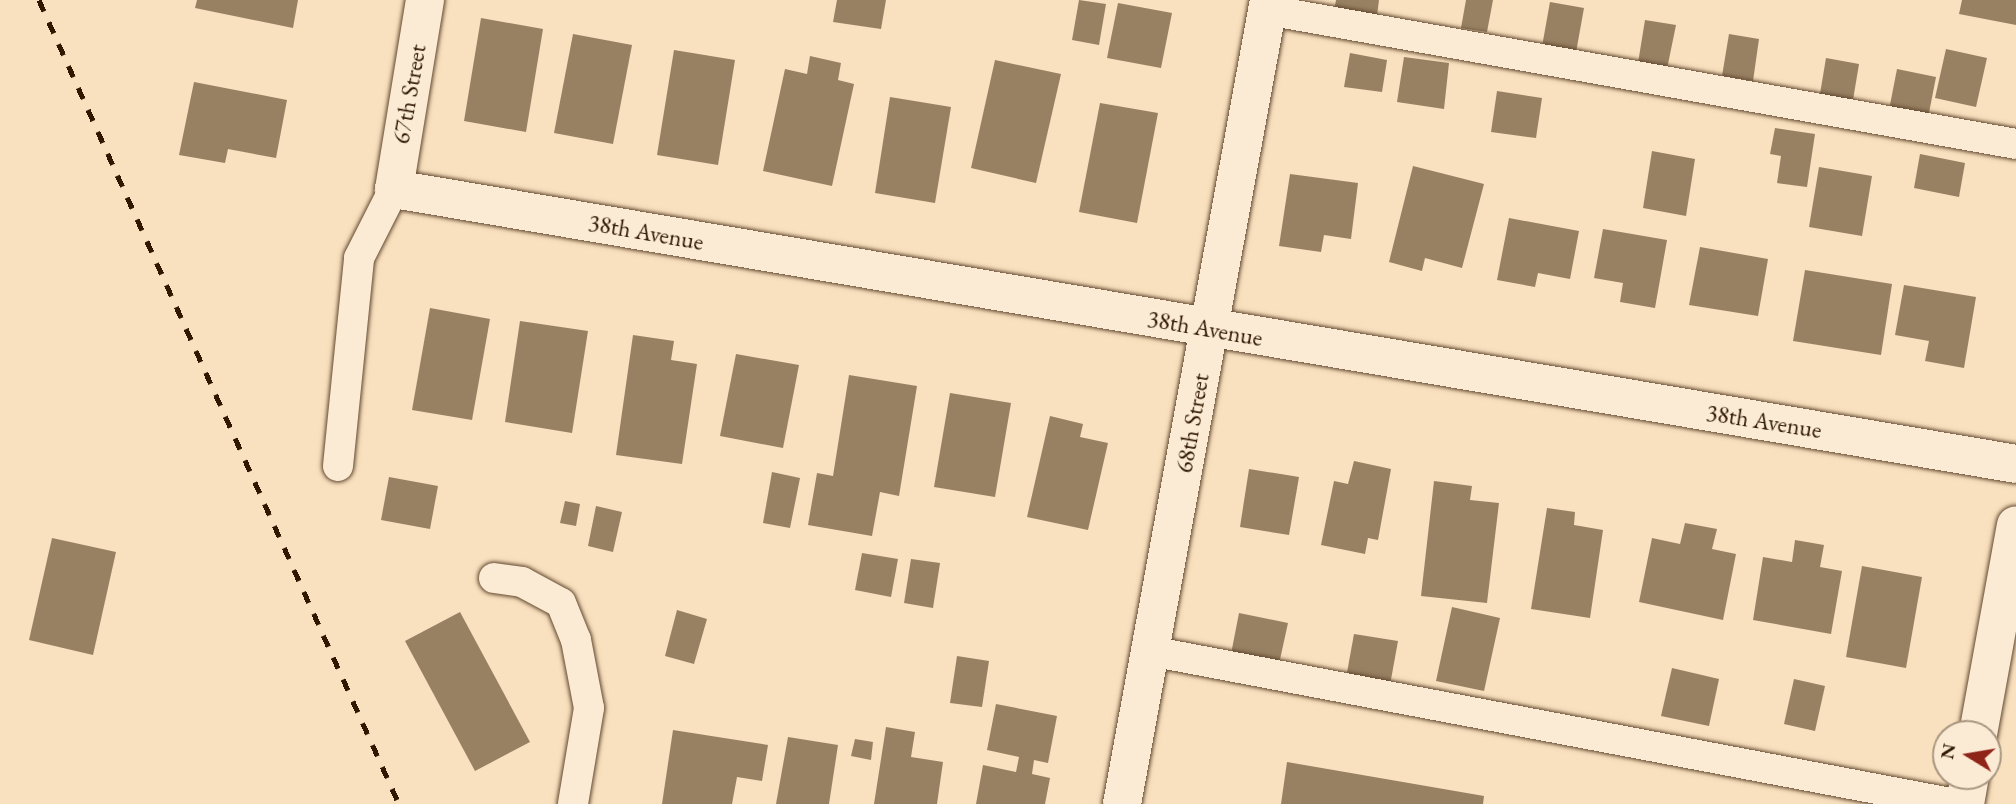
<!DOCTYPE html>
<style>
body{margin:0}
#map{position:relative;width:2016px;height:804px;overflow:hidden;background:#f9e0be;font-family:"EB Garamond",serif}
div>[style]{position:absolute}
.building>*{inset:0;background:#988063}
.roads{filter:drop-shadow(0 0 2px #624930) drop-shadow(0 0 2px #624930)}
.lane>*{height:30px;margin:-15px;padding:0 15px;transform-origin:15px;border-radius:15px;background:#fbebd5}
.street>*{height:38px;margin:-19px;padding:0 19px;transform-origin:19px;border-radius:19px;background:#fbebd5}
.rail>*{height:5px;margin-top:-2.5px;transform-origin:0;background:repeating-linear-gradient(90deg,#2f1700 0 12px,transparent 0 24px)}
span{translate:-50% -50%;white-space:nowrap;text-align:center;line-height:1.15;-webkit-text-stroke:5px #fbebd5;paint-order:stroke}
.street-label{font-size:24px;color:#2f1700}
.north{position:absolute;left:1932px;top:720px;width:70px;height:70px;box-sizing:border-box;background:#fbebd5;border:2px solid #a99680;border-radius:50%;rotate:281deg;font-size:19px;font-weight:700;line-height:28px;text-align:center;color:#2f1700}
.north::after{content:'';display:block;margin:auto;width:24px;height:32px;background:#8f2418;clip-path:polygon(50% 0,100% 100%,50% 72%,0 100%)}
</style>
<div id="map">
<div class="building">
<i style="clip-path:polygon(197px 0,298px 0,293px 28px,195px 8px)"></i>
<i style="clip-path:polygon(837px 0,886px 0,881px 29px,833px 22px)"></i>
<i style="clip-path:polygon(1079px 0,1106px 4px,1099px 45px,1072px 40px)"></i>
<i style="clip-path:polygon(1336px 0,1379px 0,1377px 16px,1334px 11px)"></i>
<i style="clip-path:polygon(1466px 0,1493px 0,1487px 32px,1461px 28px)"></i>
<i style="clip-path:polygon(1962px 0,2016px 0,2016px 25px,1959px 14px)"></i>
<i style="clip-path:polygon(1550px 2px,1584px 8px,1575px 58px,1541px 52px)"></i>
<i style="clip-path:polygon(1118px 3px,1172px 13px,1161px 68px,1107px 58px)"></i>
<i style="clip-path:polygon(481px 18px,543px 29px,526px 132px,464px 121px)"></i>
<i style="clip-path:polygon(1645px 20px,1676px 25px,1667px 69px,1638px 63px)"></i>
<i style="clip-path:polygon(573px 34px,632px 45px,613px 144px,554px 133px)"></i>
<i style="clip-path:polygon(1729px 34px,1759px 39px,1753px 81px,1722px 76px)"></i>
<i style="clip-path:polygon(1946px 49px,1987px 58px,1976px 107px,1935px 98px)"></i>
<i style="clip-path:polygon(674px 50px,735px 60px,718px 165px,657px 155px)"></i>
<i style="clip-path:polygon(1350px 53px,1387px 60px,1382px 92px,1344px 87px)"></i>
<i style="clip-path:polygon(810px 56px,841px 63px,838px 80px,854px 84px,832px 186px,763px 171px,785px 69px,807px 74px)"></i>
<i style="clip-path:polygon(1404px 57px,1449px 63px,1444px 109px,1397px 102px)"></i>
<i style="clip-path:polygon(1826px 58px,1859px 64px,1852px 106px,1819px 100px)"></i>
<i style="clip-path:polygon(995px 60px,1061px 74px,1036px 183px,971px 168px)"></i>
<i style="clip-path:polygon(1897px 69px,1936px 77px,1928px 118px,1889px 110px)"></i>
<i style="clip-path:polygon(194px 82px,287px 100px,276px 158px,228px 149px,225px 163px,179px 155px)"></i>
<i style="clip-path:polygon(1497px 91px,1542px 98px,1536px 138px,1491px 132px)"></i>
<i style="clip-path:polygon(890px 97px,951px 107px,935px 203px,875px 193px)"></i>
<i style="clip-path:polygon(1100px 103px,1158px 113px,1137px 223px,1079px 212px)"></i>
<i style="clip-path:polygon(1775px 128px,1815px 134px,1807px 187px,1777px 183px,1781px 156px,1770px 154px)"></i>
<i style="clip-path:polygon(1652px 151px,1695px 159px,1686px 216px,1643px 208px)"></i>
<i style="clip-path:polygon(1920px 154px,1965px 163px,1959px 197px,1914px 188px)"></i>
<i style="clip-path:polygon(1413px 166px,1484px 184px,1462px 268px,1425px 258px,1422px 271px,1389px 262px)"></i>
<i style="clip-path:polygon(1819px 167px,1872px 176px,1862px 236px,1809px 227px)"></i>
<i style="clip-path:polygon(1290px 174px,1358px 183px,1351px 239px,1324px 235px,1321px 252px,1279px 246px)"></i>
<i style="clip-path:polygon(1509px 218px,1579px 231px,1570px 279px,1538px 273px,1535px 287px,1497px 280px)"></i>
<i style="clip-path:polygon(1603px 229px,1667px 240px,1655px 308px,1620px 302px,1623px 283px,1594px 278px)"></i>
<i style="clip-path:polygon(1700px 247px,1768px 259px,1758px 316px,1689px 305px)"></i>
<i style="clip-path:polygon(1805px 270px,1892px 284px,1881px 355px,1793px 341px)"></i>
<i style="clip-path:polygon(1904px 285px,1976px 297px,1964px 368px,1925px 361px,1929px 341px,1895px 335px)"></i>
<i style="clip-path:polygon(430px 308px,490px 319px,472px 420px,412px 410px)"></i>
<i style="clip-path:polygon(520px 321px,588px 331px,572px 433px,505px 422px)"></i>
<i style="clip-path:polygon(633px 335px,674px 341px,671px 360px,697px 364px,682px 464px,616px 455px)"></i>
<i style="clip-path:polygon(736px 354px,799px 365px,783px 448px,720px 436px)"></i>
<i style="clip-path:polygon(849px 375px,917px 386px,899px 496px,880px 492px,872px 536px,808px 525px,817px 473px,833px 476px)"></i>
<i style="clip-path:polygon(950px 393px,1011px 403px,995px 497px,934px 487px)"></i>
<i style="clip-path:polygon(1050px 416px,1083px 424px,1080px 437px,1108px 443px,1088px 530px,1027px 517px)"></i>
<i style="clip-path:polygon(1354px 461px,1391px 469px,1378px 540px,1368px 538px,1365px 554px,1321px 545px,1334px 481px,1348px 484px)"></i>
<i style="clip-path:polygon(1249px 469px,1299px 477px,1289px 535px,1240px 527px)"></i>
<i style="clip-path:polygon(772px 472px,800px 478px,790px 528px,763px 523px)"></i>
<i style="clip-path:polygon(389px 477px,438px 486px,430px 529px,381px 520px)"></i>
<i style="clip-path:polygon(1434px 481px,1472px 486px,1470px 500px,1499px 503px,1487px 603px,1421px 596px)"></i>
<i style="clip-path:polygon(565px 501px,580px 504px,576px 526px,560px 523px)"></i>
<i style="clip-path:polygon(596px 506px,622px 512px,613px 552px,588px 546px)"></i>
<i style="clip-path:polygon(1547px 508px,1575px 512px,1574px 525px,1603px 530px,1590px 618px,1531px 609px)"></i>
<i style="clip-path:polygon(1685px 523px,1717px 529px,1712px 549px,1736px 554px,1723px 620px,1639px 602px,1652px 538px,1680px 544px)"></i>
<i style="clip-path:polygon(52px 538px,116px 552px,93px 655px,29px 640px)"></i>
<i style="clip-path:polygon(1795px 540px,1824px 545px,1820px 567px,1842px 571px,1831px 634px,1753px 620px,1763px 557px,1792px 562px)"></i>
<i style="clip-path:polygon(862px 553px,898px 559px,891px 597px,855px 590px)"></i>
<i style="clip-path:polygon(911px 559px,940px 563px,933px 608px,904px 603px)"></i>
<i style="clip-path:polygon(1862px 566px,1922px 577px,1906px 668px,1846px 657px)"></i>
<i style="clip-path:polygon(1452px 607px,1500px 618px,1484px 691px,1436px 681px)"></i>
<i style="clip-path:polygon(677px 610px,707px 619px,694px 664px,665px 656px)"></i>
<i style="clip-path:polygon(460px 612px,530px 742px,475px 771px,405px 641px)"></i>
<i style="clip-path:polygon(1239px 613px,1288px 623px,1279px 664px,1231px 654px)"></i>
<i style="clip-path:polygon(1354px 634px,1398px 641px,1390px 685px,1346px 678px)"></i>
<i style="clip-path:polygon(957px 656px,989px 661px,982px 707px,950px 703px)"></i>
<i style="clip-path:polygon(1672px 668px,1719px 679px,1709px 726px,1661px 716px)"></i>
<i style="clip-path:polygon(1794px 679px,1825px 686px,1815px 731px,1784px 724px)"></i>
<i style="clip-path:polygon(996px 704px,1057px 716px,1048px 763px,1034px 760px,1032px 774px,1050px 778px,1045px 804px,976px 804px,983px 765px,1016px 772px,1019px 757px,987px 750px)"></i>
<i style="clip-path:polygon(886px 727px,915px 732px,911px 757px,943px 762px,937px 804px,874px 804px)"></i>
<i style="clip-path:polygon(673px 730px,768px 745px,762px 781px,737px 777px,732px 804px,662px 804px)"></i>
<i style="clip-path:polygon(788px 737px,838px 745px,829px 804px,776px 804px)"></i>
<i style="clip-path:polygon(855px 739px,873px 742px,871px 760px,851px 756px)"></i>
<i style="clip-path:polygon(1287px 762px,1484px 796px,1483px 804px,1281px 804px)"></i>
</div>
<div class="roads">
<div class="lane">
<i style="left:1267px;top:10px;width:761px;rotate:10.14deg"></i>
<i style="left:338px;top:466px;width:209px;rotate:-84.2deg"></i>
<i style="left:359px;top:258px;width:77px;rotate:-63.1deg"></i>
<i style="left:494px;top:578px;width:28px;rotate:8deg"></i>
<i style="left:522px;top:582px;width:44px;rotate:28.3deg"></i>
<i style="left:561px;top:603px;width:40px;rotate:68deg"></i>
<i style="left:576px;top:640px;width:69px;rotate:79.2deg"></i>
<i style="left:589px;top:708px;width:97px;rotate:99.5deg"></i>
<i style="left:1150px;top:651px;width:820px;rotate:10.75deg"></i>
</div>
<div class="street">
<i style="left:425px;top:0;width:192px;rotate:99.3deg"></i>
<i style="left:394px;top:189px;width:1645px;rotate:9.62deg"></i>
<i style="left:1978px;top:734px;width:212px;rotate:-79.7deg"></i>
<i style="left:1122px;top:804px;width:817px;rotate:-79.64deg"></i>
<i style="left:1965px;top:804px;width:28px;rotate:-80deg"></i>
</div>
</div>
<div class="rail">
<i style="left:39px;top:0;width:881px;rotate:65.88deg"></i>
</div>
<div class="street-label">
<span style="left:409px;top:94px;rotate:-80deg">67th Street</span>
<span style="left:646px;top:232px;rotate:10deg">38th Avenue</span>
<span style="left:1205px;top:328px;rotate:10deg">38th Avenue</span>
<span style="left:1764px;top:421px;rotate:9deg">38th Avenue</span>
<span style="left:1192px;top:423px;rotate:-80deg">68th Street</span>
</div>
<div class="north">N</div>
</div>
